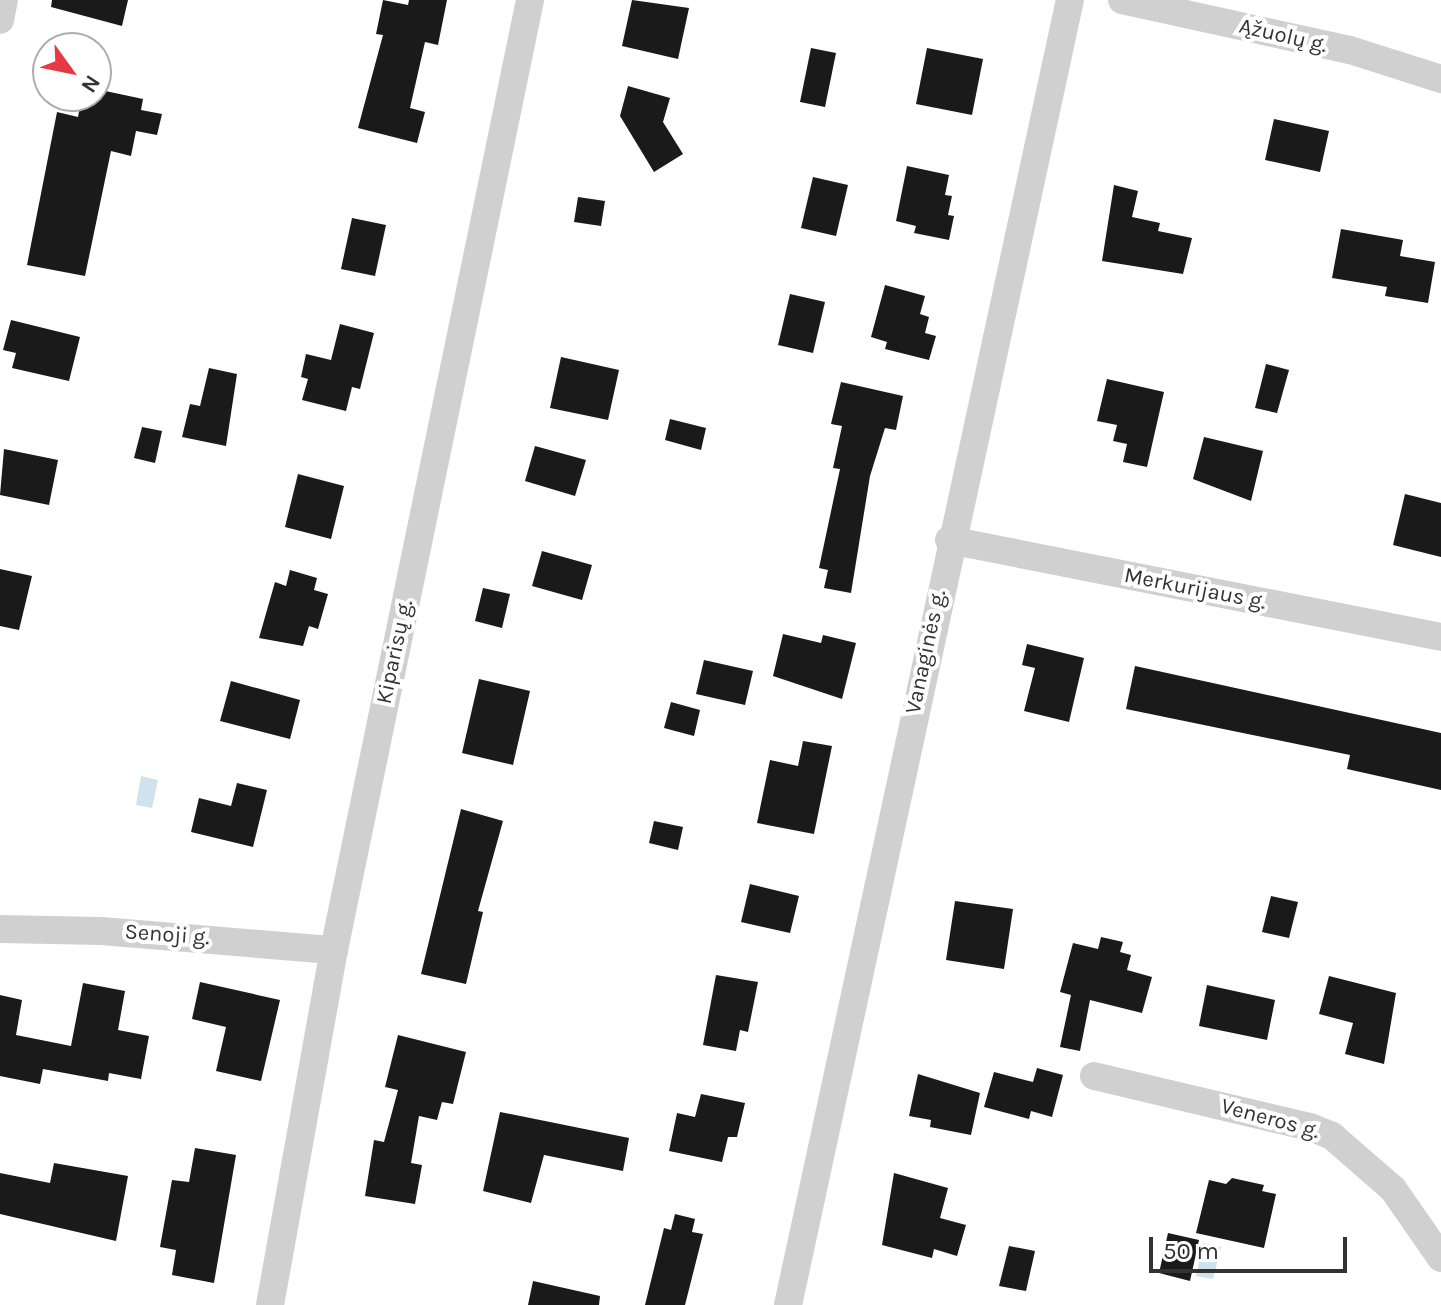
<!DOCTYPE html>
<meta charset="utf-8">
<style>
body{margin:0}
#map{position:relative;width:1441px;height:1305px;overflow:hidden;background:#fff;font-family:Karla,sans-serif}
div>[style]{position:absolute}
.water>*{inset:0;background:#cfe2ee}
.building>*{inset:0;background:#1a1a1a}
.minor>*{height:28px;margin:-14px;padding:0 14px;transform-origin:14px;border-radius:14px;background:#d0d0d0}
span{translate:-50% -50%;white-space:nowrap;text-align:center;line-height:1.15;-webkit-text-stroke:8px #fff;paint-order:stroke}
.street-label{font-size:22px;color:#333}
.north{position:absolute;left:32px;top:32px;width:80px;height:80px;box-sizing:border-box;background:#fff;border:2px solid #adadad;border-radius:50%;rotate:123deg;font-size:22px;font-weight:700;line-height:32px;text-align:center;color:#333}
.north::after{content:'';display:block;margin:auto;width:28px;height:36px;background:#e63946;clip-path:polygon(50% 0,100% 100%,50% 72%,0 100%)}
.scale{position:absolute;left:1149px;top:1237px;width:198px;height:36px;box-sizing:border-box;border:4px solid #333;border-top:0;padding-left:10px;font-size:24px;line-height:28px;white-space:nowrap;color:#333;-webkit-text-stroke:6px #fff;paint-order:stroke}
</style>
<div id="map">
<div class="water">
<i style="clip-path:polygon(141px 776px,158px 780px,152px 808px,136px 805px)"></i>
<i style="clip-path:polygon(1203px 1243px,1221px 1247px,1213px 1279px,1196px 1276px)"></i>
</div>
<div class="building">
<i style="clip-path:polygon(52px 0,128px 0,122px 26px,51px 7px)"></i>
<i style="clip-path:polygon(383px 0,408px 5px,409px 0,447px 0,438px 45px,425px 42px,410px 108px,425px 112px,417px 143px,358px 128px,383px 35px,376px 34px)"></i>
<i style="clip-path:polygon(632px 0,689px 8px,678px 59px,622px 46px)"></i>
<i style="clip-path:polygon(811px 48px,836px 53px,825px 107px,800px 102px)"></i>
<i style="clip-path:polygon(927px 48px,983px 59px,972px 115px,916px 104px)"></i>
<i style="clip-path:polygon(628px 86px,670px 98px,663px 122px,683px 154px,654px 172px,620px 116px)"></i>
<i style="clip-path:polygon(96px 89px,143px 99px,141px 110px,162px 114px,157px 135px,136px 131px,131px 156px,111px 151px,85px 276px,27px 265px,57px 112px,78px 117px,82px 96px,96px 96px)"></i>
<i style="clip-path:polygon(1274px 119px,1329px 131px,1320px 172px,1265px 160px)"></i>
<i style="clip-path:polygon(907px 166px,949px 175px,945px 195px,952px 196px,948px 215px,954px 216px,949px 240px,914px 233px,916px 226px,896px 221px)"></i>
<i style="clip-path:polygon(813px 177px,848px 185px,836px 236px,801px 228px)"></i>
<i style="clip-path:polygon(1114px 185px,1138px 191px,1132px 217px,1160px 223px,1158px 231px,1192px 238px,1183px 274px,1102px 261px)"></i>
<i style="clip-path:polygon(578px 197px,605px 201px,601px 226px,574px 222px)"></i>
<i style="clip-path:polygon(352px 218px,386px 225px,375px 276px,341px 269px)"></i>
<i style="clip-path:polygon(1341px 229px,1403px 240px,1400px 256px,1435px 262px,1428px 303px,1385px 296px,1387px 287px,1332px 278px)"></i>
<i style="clip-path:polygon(885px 285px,925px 296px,920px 314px,929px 317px,925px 333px,936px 336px,929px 360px,885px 349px,887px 342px,871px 337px)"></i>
<i style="clip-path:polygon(790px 294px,825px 302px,813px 353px,778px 345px)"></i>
<i style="clip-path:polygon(11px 320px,80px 337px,69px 381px,12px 368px,16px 353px,3px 350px)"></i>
<i style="clip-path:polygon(340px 324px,374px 333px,360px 389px,352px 387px,346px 411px,302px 400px,308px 379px,301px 377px,306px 354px,331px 360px)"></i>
<i style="clip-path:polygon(561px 357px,619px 370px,608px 420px,550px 408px)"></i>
<i style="clip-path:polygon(1266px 364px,1289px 370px,1277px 413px,1255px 408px)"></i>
<i style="clip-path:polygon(209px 368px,237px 374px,226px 446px,182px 437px,190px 404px,200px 406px)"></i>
<i style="clip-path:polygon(1107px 379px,1164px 392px,1147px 467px,1123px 462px,1127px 444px,1113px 441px,1117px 425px,1097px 421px)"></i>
<i style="clip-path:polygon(841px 382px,903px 396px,896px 430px,885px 428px,870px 476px,851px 593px,824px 588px,828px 570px,819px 568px,840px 469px,833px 468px,842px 426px,831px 424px)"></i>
<i style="clip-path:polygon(670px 419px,706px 428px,701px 450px,665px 440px)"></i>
<i style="clip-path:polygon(142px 427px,162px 431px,155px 463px,134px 458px)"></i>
<i style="clip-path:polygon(1204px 437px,1263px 451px,1251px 501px,1193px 479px)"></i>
<i style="clip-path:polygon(535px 446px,586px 460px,575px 496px,525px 481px)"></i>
<i style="clip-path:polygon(4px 449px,58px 460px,49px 505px,0 495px)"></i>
<i style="clip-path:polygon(298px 474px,344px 486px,331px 539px,285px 527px)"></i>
<i style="clip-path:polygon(1405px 494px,1441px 503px,1441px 557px,1393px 545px)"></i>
<i style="clip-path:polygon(542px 551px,592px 565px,582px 600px,532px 586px)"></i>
<i style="clip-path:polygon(0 569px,32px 576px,19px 630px,0 626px)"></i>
<i style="clip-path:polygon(290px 570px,317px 578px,314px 590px,328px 594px,318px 629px,309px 626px,303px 646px,259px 638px,275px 582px,286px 586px)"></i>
<i style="clip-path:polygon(483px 588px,510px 594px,502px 628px,475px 621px)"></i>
<i style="clip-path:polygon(783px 634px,821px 643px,823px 635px,856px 643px,842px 699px,773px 676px)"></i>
<i style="clip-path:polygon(1027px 644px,1084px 658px,1069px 722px,1024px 711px,1035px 668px,1022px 665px)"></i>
<i style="clip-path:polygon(704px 660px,753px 671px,745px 705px,696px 694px)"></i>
<i style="clip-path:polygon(1135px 666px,1441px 733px,1441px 790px,1347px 769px,1350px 755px,1126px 709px)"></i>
<i style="clip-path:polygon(479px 679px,530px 691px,513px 765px,462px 753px)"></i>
<i style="clip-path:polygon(231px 681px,300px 700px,290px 739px,220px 721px)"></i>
<i style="clip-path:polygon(671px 702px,700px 710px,694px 736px,664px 728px)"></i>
<i style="clip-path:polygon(803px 741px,832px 746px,814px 834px,757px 823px,770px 760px,798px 766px)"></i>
<i style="clip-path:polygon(237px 783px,267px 790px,253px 847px,191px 832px,199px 798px,231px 806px)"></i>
<i style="clip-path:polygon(461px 809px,503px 821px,478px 911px,483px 912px,466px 984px,421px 974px)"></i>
<i style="clip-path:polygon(654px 821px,683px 827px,678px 850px,649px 843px)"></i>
<i style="clip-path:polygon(750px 884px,799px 896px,790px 933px,741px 922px)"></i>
<i style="clip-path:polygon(1271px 896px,1298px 902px,1289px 938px,1262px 932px)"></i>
<i style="clip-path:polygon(955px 901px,1013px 909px,1004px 969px,946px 960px)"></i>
<i style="clip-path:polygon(1101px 937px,1123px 942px,1120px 952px,1131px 955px,1127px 970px,1152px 977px,1142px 1013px,1090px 1000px,1080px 1051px,1060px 1047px,1071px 995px,1060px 992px,1073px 943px,1098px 949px)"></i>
<i style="clip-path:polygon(716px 975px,758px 982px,748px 1032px,740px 1030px,736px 1051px,703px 1045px)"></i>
<i style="clip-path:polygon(1329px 976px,1396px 993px,1384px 1064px,1345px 1054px,1353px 1023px,1319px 1014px)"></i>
<i style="clip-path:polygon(200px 982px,280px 1000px,261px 1081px,216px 1071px,226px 1027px,192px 1019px)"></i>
<i style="clip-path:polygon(83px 983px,125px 991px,118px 1030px,149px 1036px,141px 1079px,109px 1073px,108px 1081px,43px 1069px,40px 1084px,0 1076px,0 995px,22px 1000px,16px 1035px,71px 1046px)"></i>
<i style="clip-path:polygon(1207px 985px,1275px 1000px,1267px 1040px,1199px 1026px)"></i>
<i style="clip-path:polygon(398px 1035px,466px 1052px,453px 1104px,442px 1102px,437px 1120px,419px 1116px,411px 1163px,422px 1165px,415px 1204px,365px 1196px,374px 1140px,384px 1142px,398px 1090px,385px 1087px)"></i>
<i style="clip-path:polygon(1037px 1068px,1063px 1075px,1052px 1117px,1031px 1111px,1029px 1119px,984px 1107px,994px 1072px,1033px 1082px)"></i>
<i style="clip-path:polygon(918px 1074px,980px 1093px,971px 1135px,930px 1127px,931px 1120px,909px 1116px)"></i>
<i style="clip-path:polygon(701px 1094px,745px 1103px,737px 1137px,728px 1137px,722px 1162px,669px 1151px,677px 1113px,695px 1117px)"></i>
<i style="clip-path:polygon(500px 1112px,629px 1138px,623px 1171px,544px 1155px,531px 1203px,483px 1191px)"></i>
<i style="clip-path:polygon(195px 1148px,236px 1155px,214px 1283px,172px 1275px,176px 1250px,160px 1247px,172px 1180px,189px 1182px)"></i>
<i style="clip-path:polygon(54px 1163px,128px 1176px,116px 1241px,0 1214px,0 1173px,50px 1183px)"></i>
<i style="clip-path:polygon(894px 1173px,948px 1188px,940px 1218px,966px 1225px,957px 1256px,934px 1249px,932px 1258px,882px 1245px)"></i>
<i style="clip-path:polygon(1232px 1178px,1264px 1185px,1262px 1191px,1276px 1194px,1264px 1248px,1196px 1233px,1209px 1180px,1226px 1184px)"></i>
<i style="clip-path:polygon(675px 1214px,695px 1219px,692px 1232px,703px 1234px,685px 1305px,645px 1305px,664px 1228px,671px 1230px)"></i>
<i style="clip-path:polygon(1168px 1233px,1199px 1240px,1190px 1281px,1159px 1273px)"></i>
<i style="clip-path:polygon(1009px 1246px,1035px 1251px,1026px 1291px,999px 1286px)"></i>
<i style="clip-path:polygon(533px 1281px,600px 1296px,599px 1305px,528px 1305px)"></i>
</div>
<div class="minor">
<i style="left:1122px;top:0;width:233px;rotate:12.4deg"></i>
<i style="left:1350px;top:50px;width:96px;rotate:17.7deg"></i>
<i style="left:0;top:20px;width:20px;rotate:-79deg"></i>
<i style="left:949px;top:540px;width:501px;rotate:11.15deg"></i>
<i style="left:0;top:929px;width:101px;rotate:1.1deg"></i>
<i style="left:101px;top:931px;width:234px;rotate:4.7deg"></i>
<i style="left:1094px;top:1076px;width:222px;rotate:13.3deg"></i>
<i style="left:1310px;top:1127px;width:24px;rotate:22deg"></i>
<i style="left:1332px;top:1136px;width:81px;rotate:41deg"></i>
<i style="left:1393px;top:1189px;width:84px;rotate:55.2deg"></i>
<i style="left:270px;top:1305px;width:361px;rotate:-79.8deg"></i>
<i style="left:334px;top:950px;width:970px;rotate:-78.34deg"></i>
<i style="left:788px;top:1305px;width:1335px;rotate:-77.81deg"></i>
</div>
<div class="street-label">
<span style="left:1283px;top:36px;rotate:13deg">Ąžuolų g.</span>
<span style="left:1195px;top:589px;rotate:11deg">Merkurijaus g.</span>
<span style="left:395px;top:652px;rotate:-78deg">Kiparisų g.</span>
<span style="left:926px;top:652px;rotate:-78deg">Vanaginės g.</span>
<span style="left:167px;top:935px;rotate:4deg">Senoji g.</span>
<span style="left:1270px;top:1119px;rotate:15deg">Veneros g.</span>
</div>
<div class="north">N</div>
<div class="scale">50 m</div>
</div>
